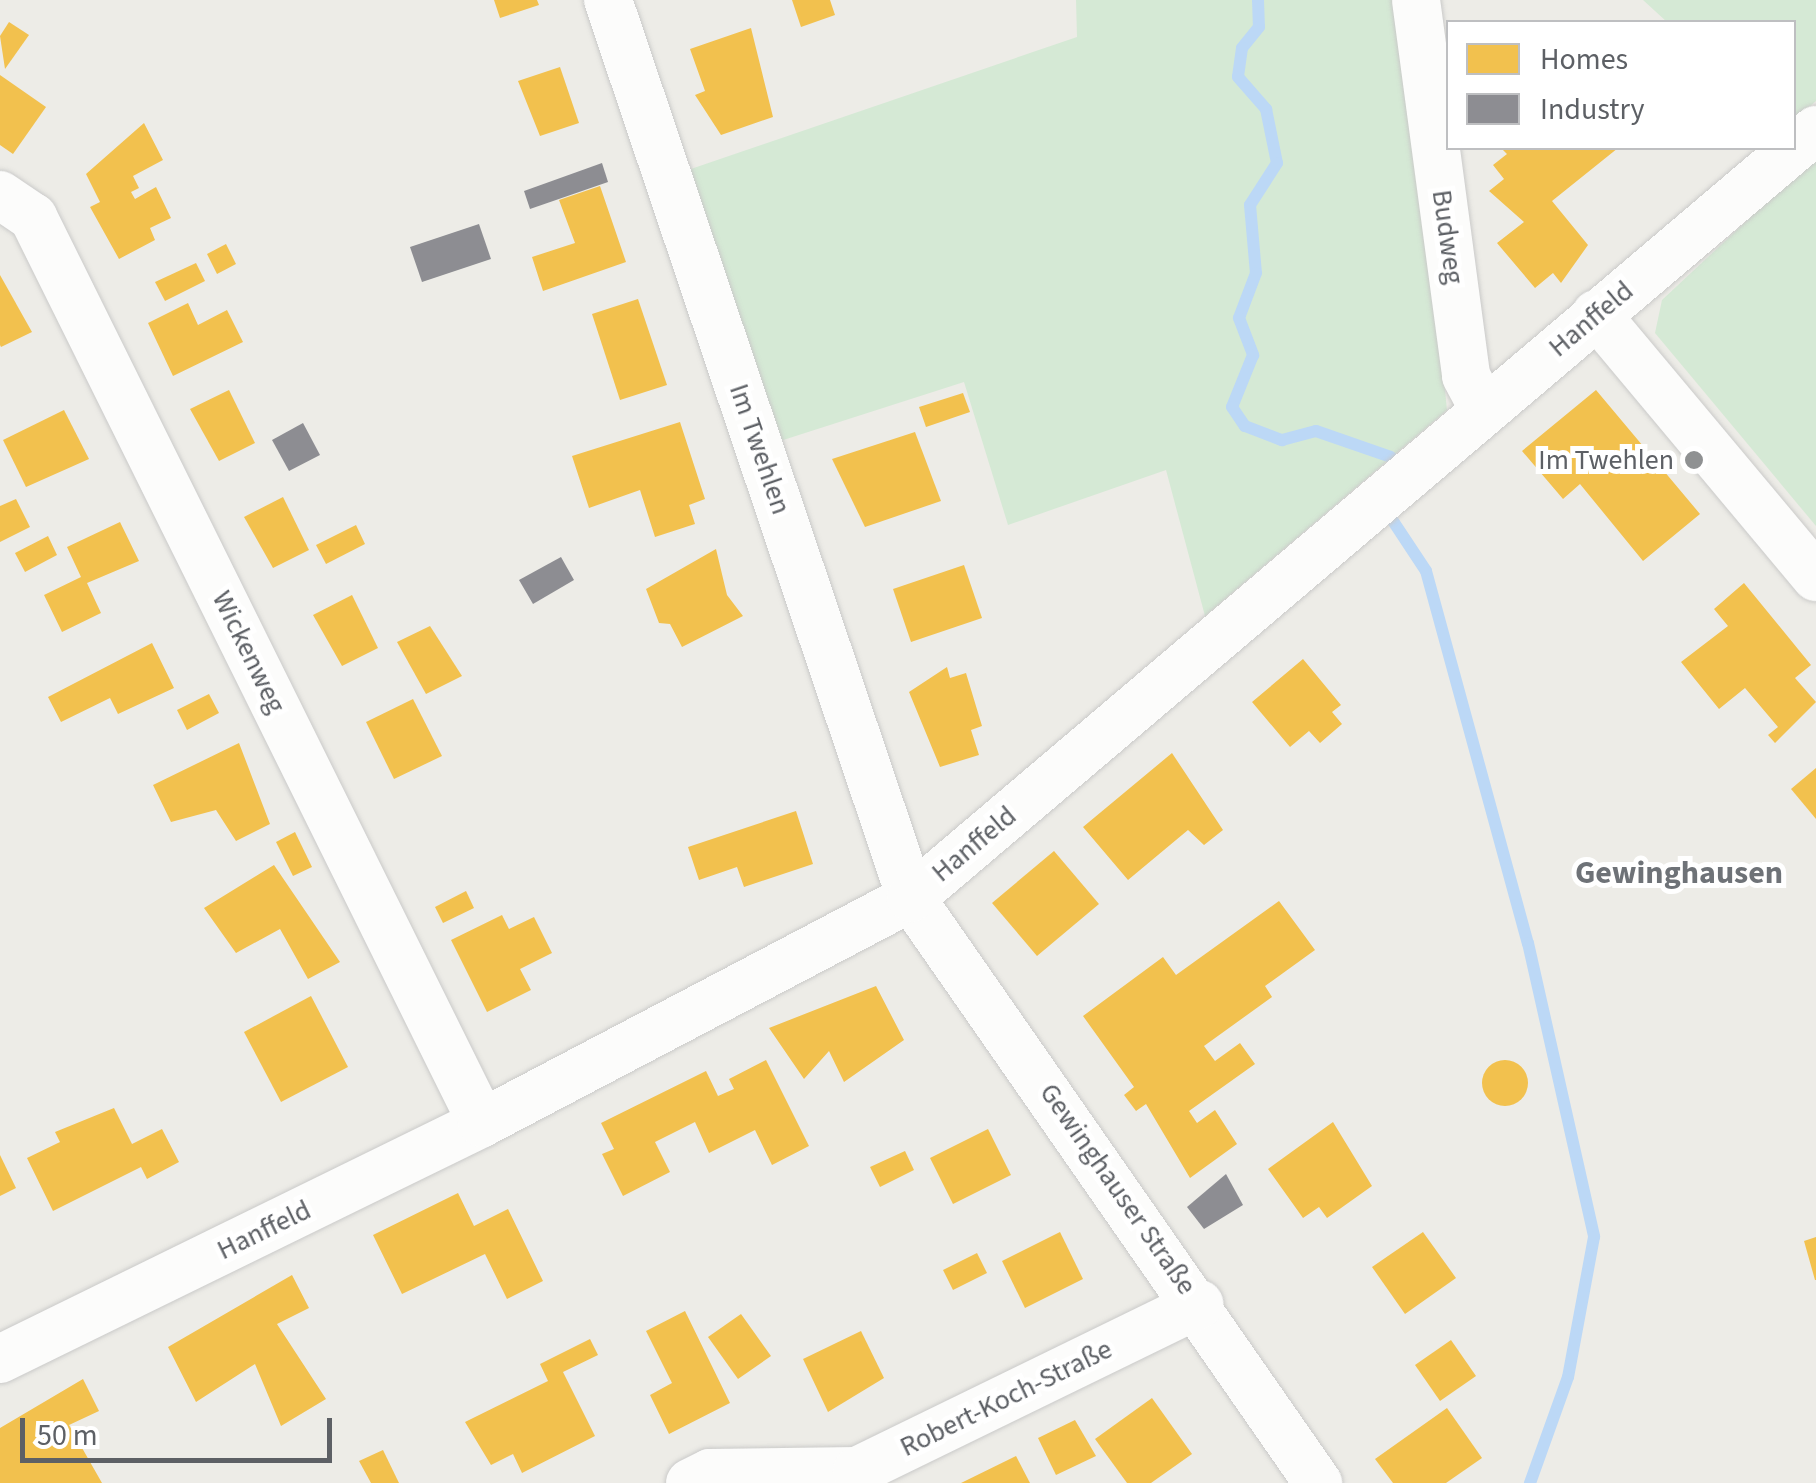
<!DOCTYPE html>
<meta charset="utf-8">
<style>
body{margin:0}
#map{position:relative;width:1816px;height:1483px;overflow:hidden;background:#edece7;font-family:"Source Sans 3",sans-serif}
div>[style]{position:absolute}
.green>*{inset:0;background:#d5e9d5}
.homes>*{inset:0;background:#f2c14e}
.round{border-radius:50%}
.industry>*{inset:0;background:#8d8d92}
.stream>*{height:12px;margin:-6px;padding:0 6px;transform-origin:6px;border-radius:6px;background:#bcd8f6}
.roads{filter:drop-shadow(0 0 2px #cacac9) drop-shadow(0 0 2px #cacac9)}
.street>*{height:48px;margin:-24px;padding:0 24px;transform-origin:24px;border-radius:24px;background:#fcfcfb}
.dots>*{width:28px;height:28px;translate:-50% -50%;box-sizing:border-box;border:5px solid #fff;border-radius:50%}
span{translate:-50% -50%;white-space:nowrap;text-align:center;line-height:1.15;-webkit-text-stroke:10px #fff;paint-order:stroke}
.street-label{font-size:28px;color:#5d6065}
.poi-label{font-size:28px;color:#5d6065}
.right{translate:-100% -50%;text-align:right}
.quarter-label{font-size:32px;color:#6e7277;font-weight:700}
.legend{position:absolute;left:1446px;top:20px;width:350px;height:130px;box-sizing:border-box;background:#fff;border:2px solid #bebfc1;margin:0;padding:12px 18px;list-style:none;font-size:30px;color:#5d6065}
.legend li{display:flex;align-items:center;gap:20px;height:50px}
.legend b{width:50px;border:2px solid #bebfc1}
.scale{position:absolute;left:20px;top:1418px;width:312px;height:45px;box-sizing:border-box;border:5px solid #5d6065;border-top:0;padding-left:12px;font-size:30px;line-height:35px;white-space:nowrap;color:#5d6065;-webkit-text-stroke:8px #fff;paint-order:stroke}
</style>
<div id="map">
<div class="green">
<i style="clip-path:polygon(1076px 0,1405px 0,1447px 410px,1205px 616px,1166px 470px,1008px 525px,964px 382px,777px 442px,685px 171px,1077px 37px)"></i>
<i style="clip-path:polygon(1643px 0,1816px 0,1816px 101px,1794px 120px,1794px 22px,1667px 22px)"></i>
<i style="clip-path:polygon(1816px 156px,1816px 526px,1655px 333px,1662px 300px)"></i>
</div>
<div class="homes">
<i style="clip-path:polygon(494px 0,537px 0,539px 5px,500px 18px)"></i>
<i style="clip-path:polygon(792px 0,830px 0,835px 15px,801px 27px)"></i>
<i style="clip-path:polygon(9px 22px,29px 35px,5px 69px,0 36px)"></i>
<i style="clip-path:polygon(751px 28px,773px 117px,721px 135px,695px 95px,705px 91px,690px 49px)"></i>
<i style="clip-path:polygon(560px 67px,579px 123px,540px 136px,518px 81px)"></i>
<i style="clip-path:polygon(0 75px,46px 107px,13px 154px,0 145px)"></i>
<i style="clip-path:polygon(144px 123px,163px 160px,133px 176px,139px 188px,131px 192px,135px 199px,156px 187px,171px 218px,150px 228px,155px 240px,119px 259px,90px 207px,100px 202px,86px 174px)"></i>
<i style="clip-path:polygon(1501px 148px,1618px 148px,1552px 201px,1588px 245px,1561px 283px,1553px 273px,1535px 288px,1497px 243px,1524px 222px,1489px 191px,1504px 179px,1493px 165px,1507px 154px)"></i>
<i style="clip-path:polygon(600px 186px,626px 262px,543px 291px,532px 257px,575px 243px,559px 200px)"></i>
<i style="clip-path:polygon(226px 244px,236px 264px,217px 274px,207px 254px)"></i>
<i style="clip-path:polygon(196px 263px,205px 281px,165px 301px,155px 282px)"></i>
<i style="clip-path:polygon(0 275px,32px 332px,1px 347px,0 345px)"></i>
<i style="clip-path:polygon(638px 299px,667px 385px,620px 400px,592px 314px)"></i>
<i style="clip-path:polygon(188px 303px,198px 325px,227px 310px,243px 342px,173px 376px,148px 323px)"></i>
<i style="clip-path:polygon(229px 390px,255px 443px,219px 461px,190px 409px)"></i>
<i style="clip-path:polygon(1596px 390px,1700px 514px,1643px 561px,1580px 484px,1563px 499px,1522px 451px)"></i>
<i style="clip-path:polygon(963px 393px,970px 412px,926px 427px,919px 407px)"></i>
<i style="clip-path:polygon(64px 410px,89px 459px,26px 487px,3px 440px)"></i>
<i style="clip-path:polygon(680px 422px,705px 499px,689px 505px,695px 524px,655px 537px,640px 490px,589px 508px,572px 456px)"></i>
<i style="clip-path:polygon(915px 432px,941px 501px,865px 527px,832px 459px)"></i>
<i style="clip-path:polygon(283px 497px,309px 550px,273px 568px,244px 517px)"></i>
<i style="clip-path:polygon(16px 499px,30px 527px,0 542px,0 506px)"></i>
<i style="clip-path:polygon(120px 522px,139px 561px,87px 583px,101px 613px,62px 632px,44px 595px,81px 577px,67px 547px)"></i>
<i style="clip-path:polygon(356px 525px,365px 544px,326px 564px,316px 545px)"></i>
<i style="clip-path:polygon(48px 536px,57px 555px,25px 572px,15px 553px)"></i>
<i style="clip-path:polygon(716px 549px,727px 595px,743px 616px,682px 647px,670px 624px,659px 623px,646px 589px)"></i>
<i style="clip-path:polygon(964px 565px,982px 618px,911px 642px,893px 589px)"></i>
<i style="clip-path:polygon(1744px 583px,1811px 665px,1795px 678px,1816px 702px,1775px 743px,1768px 735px,1778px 727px,1745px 688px,1719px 709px,1681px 662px,1728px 626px,1714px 609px)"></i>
<i style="clip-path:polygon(352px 595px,378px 648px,342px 666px,313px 615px)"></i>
<i style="clip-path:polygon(430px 626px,462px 676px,426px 694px,397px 642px)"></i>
<i style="clip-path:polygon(152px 643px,174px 688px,118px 714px,110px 698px,61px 722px,48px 697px)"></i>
<i style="clip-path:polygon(1303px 659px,1341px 705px,1332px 712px,1342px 724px,1320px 743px,1309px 731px,1290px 747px,1252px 702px)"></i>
<i style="clip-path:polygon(947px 667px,950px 678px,966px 673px,982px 726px,971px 730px,979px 755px,940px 767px,909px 692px)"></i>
<i style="clip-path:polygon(209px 694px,219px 713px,187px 730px,177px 710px)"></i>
<i style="clip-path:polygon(413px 699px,442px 756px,394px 779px,366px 722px)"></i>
<i style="clip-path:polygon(239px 743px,270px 824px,236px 841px,216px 810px,171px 822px,153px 785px)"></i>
<i style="clip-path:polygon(1172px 753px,1223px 830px,1204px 845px,1188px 830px,1128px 880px,1083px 827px)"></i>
<i style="clip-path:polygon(1816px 768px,1816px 819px,1791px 789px)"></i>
<i style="clip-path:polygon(796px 811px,813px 864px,744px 887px,737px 867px,699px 880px,688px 847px)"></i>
<i style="clip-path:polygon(295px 832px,312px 867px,293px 876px,276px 842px)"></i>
<i style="clip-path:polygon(1054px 851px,1099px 904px,1037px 956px,992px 903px)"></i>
<i style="clip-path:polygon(274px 865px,340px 962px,308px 979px,280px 929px,236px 953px,204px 908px)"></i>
<i style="clip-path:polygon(466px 891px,474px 908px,443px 923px,435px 907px)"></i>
<i style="clip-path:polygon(1279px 901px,1315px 950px,1265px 986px,1272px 997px,1204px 1046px,1215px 1061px,1240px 1043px,1255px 1064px,1189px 1111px,1197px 1123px,1215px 1110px,1237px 1144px,1190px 1178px,1146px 1104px,1136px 1111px,1124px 1095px,1134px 1087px,1083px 1016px,1163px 957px,1176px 975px)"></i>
<i style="clip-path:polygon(502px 915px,509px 929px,534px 917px,552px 953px,520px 969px,531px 990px,487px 1012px,451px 940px)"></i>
<i style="clip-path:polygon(876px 986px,904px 1040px,844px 1082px,829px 1051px,804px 1079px,769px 1028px)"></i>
<i style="clip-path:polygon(311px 996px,348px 1067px,281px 1102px,244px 1032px)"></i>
<i class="round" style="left:1482px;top:1060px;width:46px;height:46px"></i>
<i style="clip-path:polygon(766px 1060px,809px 1146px,772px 1165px,755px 1130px,709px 1153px,695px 1122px,655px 1142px,670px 1172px,623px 1196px,602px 1154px,614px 1149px,601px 1123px,706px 1071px,718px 1096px,734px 1089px,729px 1079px)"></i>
<i style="clip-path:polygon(114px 1108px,132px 1144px,162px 1129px,179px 1162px,147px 1179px,141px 1167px,53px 1211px,27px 1158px,60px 1142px,55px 1132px)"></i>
<i style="clip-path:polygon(1333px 1122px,1372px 1186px,1327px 1218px,1319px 1207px,1303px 1218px,1268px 1169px)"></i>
<i style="clip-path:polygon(988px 1129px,1011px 1175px,953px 1204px,930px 1158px)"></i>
<i style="clip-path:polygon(905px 1151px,914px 1170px,880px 1187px,870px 1167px)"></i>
<i style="clip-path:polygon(0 1155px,16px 1188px,0 1196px)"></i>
<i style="clip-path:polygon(458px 1193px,474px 1226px,508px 1209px,543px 1281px,507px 1299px,485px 1254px,402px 1294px,373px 1235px)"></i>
<i style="clip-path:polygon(1060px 1232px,1083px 1279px,1025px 1308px,1002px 1261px)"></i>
<i style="clip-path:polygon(1423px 1232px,1456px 1278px,1405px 1314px,1372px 1267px)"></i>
<i style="clip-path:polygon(1816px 1237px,1816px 1280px,1815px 1280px,1804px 1241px)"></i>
<i style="clip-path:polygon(977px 1253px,987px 1273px,953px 1290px,943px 1270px)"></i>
<i style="clip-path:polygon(292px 1275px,309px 1308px,277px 1324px,326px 1399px,281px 1426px,255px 1364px,196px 1402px,168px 1347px)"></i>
<i style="clip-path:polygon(685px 1311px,730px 1403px,669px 1434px,650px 1395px,672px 1383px,646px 1331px)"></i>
<i style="clip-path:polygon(741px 1314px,771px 1356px,738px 1379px,708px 1337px)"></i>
<i style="clip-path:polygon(861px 1331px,884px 1378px,828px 1412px,803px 1359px)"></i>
<i style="clip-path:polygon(590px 1339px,598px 1355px,563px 1372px,595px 1436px,522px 1473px,513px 1454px,491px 1465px,465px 1422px,548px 1381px,540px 1364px)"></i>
<i style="clip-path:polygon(1451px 1340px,1476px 1376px,1440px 1401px,1415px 1365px)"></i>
<i style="clip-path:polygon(83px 1379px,99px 1411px,69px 1425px,102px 1483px,0 1483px,0 1428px)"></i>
<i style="clip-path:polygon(1152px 1398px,1192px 1454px,1151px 1483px,1127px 1483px,1095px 1439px)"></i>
<i style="clip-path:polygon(1447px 1408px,1482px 1458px,1446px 1483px,1393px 1483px,1375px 1459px)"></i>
<i style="clip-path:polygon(1075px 1420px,1096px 1456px,1056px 1475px,1038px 1438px)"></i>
<i style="clip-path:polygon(383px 1450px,399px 1483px,371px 1483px,359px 1461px)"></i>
<i style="clip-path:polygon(1016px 1456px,1030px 1483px,961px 1483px)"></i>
</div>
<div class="industry">
<i style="clip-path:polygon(602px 163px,608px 182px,530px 209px,524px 191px)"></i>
<i style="clip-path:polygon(479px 224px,491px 259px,422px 282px,410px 247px)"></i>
<i style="clip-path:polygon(303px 423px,320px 455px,289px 471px,272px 440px)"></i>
<i style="clip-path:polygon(561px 557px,574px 580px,533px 604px,519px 580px)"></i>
<i style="clip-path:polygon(1226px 1174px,1243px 1205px,1204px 1229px,1187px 1207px)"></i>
</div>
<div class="stream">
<i style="left:1258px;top:0;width:27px;rotate:88deg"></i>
<i style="left:1259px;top:27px;width:27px;rotate:129deg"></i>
<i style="left:1242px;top:48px;width:29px;rotate:98deg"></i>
<i style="left:1238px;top:77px;width:43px;rotate:48.8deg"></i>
<i style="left:1266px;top:109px;width:55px;rotate:78.5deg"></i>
<i style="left:1277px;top:163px;width:50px;rotate:122.7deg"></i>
<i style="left:1250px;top:205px;width:68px;rotate:85deg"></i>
<i style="left:1256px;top:273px;width:48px;rotate:110.7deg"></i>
<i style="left:1239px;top:318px;width:40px;rotate:69deg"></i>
<i style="left:1253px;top:355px;width:56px;rotate:112deg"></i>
<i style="left:1232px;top:407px;width:23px;rotate:56deg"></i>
<i style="left:1245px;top:426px;width:40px;rotate:21deg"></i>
<i style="left:1282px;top:440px;width:35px;rotate:-15deg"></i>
<i style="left:1316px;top:431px;width:79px;rotate:19.1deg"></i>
<i style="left:1389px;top:515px;width:67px;rotate:56.5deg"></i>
<i style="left:1426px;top:571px;width:386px;rotate:74.7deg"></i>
<i style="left:1528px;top:943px;width:301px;rotate:77.3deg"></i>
<i style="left:1594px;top:1237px;width:142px;rotate:100.5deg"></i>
<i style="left:1568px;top:1377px;width:113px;rotate:109.7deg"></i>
</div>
<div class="roads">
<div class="street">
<i style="left:608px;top:0;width:948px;rotate:71.35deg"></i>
<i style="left:911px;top:898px;width:713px;rotate:55.17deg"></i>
<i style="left:1416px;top:0;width:379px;rotate:82.4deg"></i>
<i style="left:1466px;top:376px;width:38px;rotate:62deg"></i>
<i style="left:0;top:195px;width:40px;rotate:34deg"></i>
<i style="left:33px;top:217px;width:1011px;rotate:63.64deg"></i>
<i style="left:1596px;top:314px;width:343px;rotate:50.1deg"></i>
<i style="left:0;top:1359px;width:537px;rotate:-26.09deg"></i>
<i style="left:482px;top:1123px;width:484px;rotate:-27.7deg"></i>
<i style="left:911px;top:898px;width:1187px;rotate:-40.32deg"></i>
<i style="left:690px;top:1483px;width:22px;rotate:-27deg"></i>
<i style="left:710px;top:1473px;width:147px;rotate:-0.8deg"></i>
<i style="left:857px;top:1471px;width:381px;rotate:-26deg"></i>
</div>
</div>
<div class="dots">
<i style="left:1694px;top:460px;background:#8f9192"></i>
</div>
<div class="street-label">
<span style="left:1448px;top:237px;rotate:82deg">Budweg</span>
<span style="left:1591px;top:319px;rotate:-40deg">Hanffeld</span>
<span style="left:760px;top:449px;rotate:71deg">Im Twehlen</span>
<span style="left:249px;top:652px;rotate:64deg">Wickenweg</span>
<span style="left:974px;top:844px;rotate:-40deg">Hanffeld</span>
<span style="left:1118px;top:1189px;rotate:55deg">Gewinghauser Straße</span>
<span style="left:264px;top:1230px;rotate:-26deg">Hanffeld</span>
<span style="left:1006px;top:1398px;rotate:-26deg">Robert-Koch-Straße</span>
</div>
<div class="poi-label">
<span class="right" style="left:1674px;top:460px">Im Twehlen</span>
</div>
<div class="quarter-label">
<span style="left:1679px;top:873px">Gewinghausen</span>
</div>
<ul class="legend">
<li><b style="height:28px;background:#f2c14e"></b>Homes</li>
<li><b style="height:28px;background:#8d8d92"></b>Industry</li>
</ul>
<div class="scale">50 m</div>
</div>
